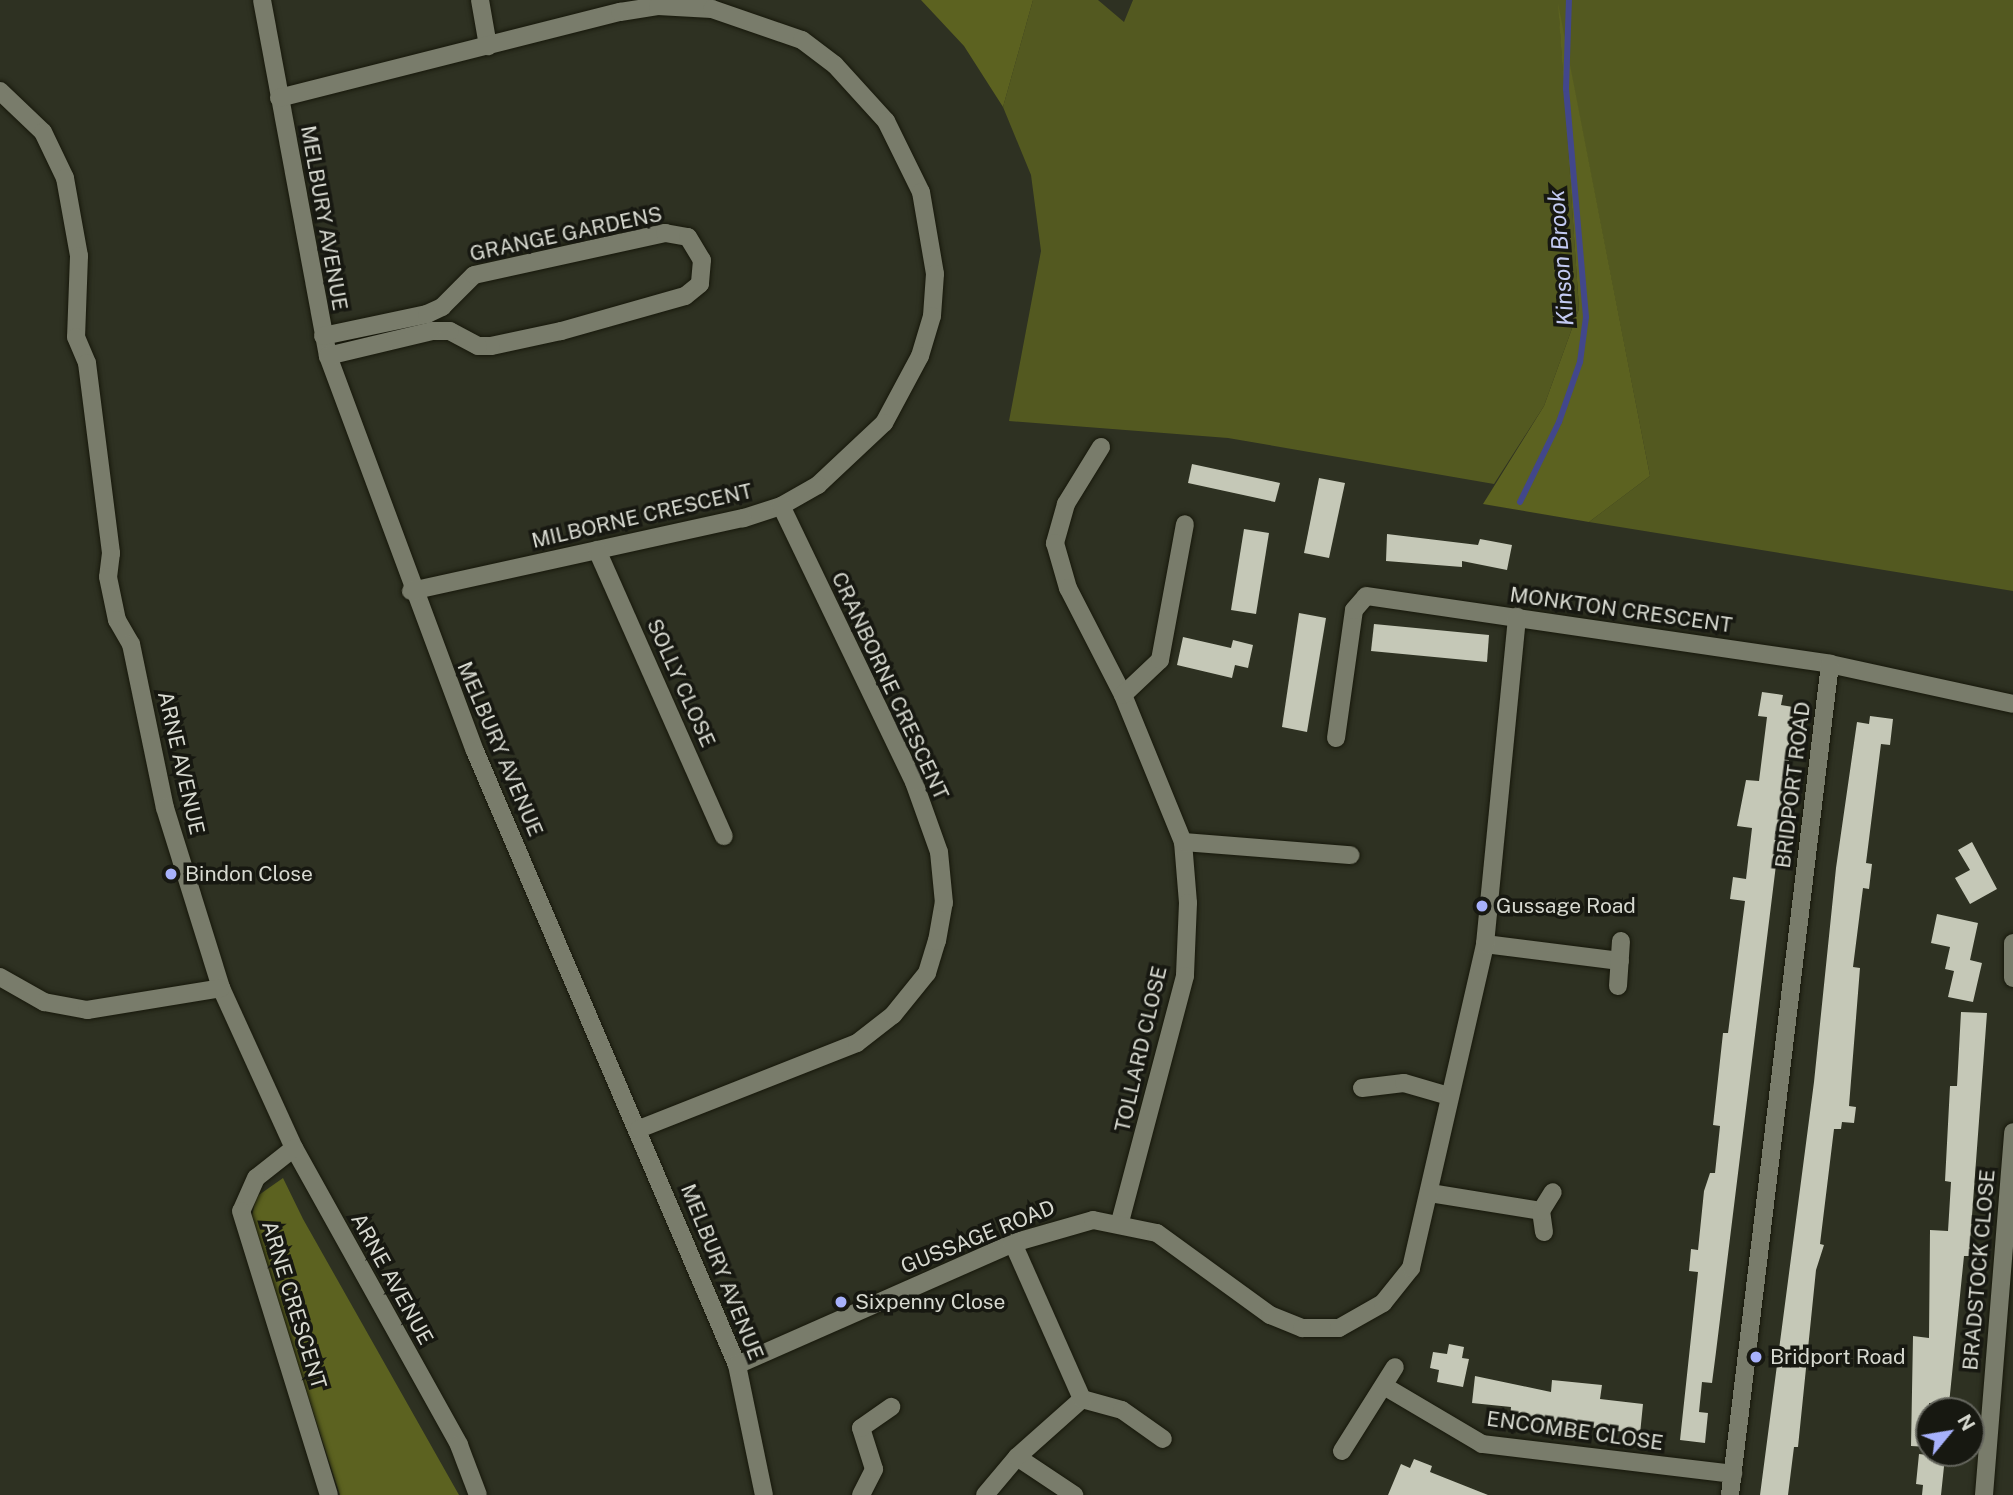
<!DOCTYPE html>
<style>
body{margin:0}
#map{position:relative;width:2013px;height:1495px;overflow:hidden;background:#2e3122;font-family:"Public Sans",sans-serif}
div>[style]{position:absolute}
.green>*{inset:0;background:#535920}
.forest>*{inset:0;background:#5c6220}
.stream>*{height:6px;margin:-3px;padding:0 3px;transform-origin:3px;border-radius:3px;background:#42478b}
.building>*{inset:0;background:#c5c8b7}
.roads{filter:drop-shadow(0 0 2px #17180b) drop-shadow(0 0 2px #17180b)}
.minor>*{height:18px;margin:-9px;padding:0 9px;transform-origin:9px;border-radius:9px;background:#797c6b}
.dots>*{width:19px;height:19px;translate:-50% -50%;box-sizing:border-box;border:4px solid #171811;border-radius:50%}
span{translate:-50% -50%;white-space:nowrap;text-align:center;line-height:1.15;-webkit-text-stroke:7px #171811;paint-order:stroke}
.street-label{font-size:21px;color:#d7d9d0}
.poi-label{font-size:21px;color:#d7d9d0}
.left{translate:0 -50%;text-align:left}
.water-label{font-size:23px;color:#c3caf2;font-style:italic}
.north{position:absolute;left:1915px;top:1397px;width:70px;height:70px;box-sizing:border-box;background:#171811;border:2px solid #64655d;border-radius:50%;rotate:60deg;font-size:19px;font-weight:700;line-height:28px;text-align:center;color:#d7d9d0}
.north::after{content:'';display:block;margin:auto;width:24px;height:32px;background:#a7b1fc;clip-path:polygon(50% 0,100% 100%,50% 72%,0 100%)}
</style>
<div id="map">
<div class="green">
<i style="clip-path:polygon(1033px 0,1098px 0,1124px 22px,1133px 0,2013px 0,2013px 591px,1589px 522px,1650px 476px,1559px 12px,1579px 309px,1544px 406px,1494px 484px,1228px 438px,1009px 421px,1041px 251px,1031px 175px,1003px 107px)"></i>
</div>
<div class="forest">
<i style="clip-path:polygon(921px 0,1033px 0,1003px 107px,964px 46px)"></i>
<i style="clip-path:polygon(1558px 3px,1650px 476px,1589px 522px,1483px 504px,1544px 406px,1579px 309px)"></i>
<i style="clip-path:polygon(283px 1178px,303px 1219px,459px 1495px,340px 1495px,251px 1221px,256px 1197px)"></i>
</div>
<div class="stream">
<i style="left:1520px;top:502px;width:89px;rotate:-64deg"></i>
<i style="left:1559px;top:422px;width:64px;rotate:-70.7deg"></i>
<i style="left:1580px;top:362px;width:45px;rotate:-82.4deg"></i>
<i style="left:1586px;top:317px;width:229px;rotate:-95deg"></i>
<i style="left:1566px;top:89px;width:89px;rotate:-88.1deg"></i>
</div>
<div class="building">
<i style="clip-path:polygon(1192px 464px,1280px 483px,1275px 502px,1188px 483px)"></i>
<i style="clip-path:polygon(1319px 478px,1345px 483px,1329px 558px,1304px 553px)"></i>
<i style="clip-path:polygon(1244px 529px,1269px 533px,1256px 614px,1231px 610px)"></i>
<i style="clip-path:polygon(1387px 534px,1478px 545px,1480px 539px,1512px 545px,1507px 570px,1462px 561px,1462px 567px,1386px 561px)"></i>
<i style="clip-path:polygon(1299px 613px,1326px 618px,1307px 732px,1282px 727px)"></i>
<i style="clip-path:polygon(1374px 624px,1489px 635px,1487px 662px,1371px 651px)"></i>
<i style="clip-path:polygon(1183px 637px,1231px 648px,1233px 640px,1253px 645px,1248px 668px,1235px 665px,1232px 678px,1177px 665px)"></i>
<i style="clip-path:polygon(1762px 692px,1783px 695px,1781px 705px,1793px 707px,1792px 735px,1716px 1352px,1712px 1383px,1702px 1382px,1699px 1412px,1708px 1413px,1705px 1443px,1680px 1440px,1698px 1272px,1689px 1271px,1691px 1249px,1698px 1250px,1704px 1191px,1710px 1173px,1715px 1173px,1720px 1126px,1713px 1125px,1723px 1033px,1728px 1033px,1745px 901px,1730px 899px,1733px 877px,1746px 879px,1752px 828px,1737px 826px,1746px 780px,1759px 781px,1767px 717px,1758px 716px)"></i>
<i style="clip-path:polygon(1870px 716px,1893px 719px,1890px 745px,1881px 744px,1866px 863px,1872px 864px,1869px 889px,1863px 888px,1853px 967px,1860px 968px,1849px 1106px,1856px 1107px,1854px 1123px,1842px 1122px,1841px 1129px,1834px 1129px,1820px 1244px,1824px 1245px,1816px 1270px,1798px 1447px,1794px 1447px,1788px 1495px,1760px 1495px,1814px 1082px,1836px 868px,1857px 722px,1869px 724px)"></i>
<i style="clip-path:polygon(1972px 842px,1997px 889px,1970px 904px,1955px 878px,1970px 870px,1958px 850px)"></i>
<i style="clip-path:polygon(1937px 914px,1978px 923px,1970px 960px,1982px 963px,1973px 1002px,1948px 997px,1954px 971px,1945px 969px,1950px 947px,1931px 943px)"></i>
<i style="clip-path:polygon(1961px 1012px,1987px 1013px,1969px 1256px,1964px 1256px,1949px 1404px,1929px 1403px,1929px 1447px,1911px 1446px,1913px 1336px,1929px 1338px,1930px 1230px,1948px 1231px,1951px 1182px,1945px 1181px,1950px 1086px,1957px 1086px)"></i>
<i style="clip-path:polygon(1449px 1344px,1464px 1347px,1462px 1358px,1469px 1359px,1463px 1387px,1437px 1382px,1439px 1370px,1430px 1368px,1433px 1352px,1447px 1354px)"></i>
<i style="clip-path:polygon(1475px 1376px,1551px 1392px,1552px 1380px,1602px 1385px,1600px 1399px,1643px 1404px,1640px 1434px,1510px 1417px,1511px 1407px,1472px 1403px)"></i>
<i style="clip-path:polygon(1919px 1454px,1945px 1457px,1941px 1495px,1922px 1495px,1923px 1485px,1916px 1484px)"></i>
<i style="clip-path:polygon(1414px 1459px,1432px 1466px,1430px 1472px,1488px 1495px,1388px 1495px,1401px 1464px,1410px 1468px)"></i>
</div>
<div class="roads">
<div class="minor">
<i style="left:262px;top:0;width:362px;rotate:79.5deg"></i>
<i style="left:328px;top:356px;width:421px;rotate:69.6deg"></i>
<i style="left:475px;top:751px;width:668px;rotate:66.89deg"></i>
<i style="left:737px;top:1365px;width:133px;rotate:78.3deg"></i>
<i style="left:480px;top:0;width:47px;rotate:80.1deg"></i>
<i style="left:0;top:91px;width:59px;rotate:43.6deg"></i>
<i style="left:43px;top:132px;width:51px;rotate:64.4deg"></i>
<i style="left:65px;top:178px;width:79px;rotate:79.8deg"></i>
<i style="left:79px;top:256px;width:81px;rotate:92.1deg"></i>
<i style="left:76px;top:337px;width:28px;rotate:67deg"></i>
<i style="left:87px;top:363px;width:192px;rotate:82.8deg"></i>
<i style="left:111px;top:553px;width:24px;rotate:97deg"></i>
<i style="left:108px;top:577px;width:44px;rotate:78.2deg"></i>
<i style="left:117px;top:620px;width:28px;rotate:60deg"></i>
<i style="left:131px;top:644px;width:167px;rotate:78.3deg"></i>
<i style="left:165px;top:808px;width:189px;rotate:72.7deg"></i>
<i style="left:221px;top:988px;width:176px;rotate:65.5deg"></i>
<i style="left:294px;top:1148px;width:340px;rotate:60.9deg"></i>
<i style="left:459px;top:1445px;width:53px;rotate:69.2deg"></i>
<i style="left:279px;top:98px;width:352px;rotate:-14.2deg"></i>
<i style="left:620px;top:12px;width:38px;rotate:-9deg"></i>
<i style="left:658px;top:6px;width:54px;rotate:3.2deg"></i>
<i style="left:712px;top:9px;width:95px;rotate:19deg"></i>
<i style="left:802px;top:40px;width:41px;rotate:37.1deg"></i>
<i style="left:835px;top:65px;width:76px;rotate:47.7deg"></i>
<i style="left:886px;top:121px;width:79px;rotate:63.8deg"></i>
<i style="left:921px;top:192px;width:83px;rotate:80.3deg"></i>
<i style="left:935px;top:274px;width:42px;rotate:94.1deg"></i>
<i style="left:932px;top:316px;width:42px;rotate:106.7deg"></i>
<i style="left:920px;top:356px;width:76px;rotate:118.2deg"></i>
<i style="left:884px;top:423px;width:91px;rotate:136.8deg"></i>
<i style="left:818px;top:485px;width:43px;rotate:150.4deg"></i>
<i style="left:781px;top:506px;width:40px;rotate:162deg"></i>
<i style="left:743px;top:518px;width:340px;rotate:167.6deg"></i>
<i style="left:323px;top:336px;width:106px;rotate:-11.9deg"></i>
<i style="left:427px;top:314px;width:17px;rotate:-25deg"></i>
<i style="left:442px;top:307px;width:45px;rotate:-45deg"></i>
<i style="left:474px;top:275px;width:196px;rotate:-12.4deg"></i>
<i style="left:665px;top:233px;width:23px;rotate:10deg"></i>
<i style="left:688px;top:237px;width:27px;rotate:59deg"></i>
<i style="left:702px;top:260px;width:24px;rotate:95deg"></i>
<i style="left:700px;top:284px;width:19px;rotate:141deg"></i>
<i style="left:685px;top:296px;width:129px;rotate:164.2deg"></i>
<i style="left:561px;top:331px;width:72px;rotate:167.9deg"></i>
<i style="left:491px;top:346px;width:13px;rotate:180deg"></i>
<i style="left:478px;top:346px;width:32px;rotate:-152deg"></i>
<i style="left:450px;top:331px;width:18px;rotate:180deg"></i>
<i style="left:432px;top:331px;width:107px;rotate:166.5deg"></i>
<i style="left:1101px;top:447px;width:67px;rotate:121.6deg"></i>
<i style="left:1066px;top:504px;width:41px;rotate:105.8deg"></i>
<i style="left:1055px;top:543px;width:47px;rotate:73.9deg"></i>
<i style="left:1068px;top:588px;width:120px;rotate:62.8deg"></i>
<i style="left:1123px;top:695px;width:159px;rotate:67.8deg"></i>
<i style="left:1183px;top:842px;width:61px;rotate:85.3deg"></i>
<i style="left:1188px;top:903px;width:73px;rotate:92.4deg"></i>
<i style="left:1185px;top:976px;width:254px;rotate:104.8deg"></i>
<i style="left:597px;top:550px;width:313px;rotate:66.1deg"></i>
<i style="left:1123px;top:695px;width:51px;rotate:-43.4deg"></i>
<i style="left:1160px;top:660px;width:138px;rotate:-79.6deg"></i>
<i style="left:1336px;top:738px;width:129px;rotate:-82deg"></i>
<i style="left:1354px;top:610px;width:18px;rotate:-49deg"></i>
<i style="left:1366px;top:596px;width:469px;rotate:8.3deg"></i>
<i style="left:1830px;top:664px;width:187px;rotate:12.3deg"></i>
<i style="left:1183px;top:842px;width:168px;rotate:4.5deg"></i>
<i style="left:2013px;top:943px;width:35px;rotate:90deg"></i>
<i style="left:1485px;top:944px;width:136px;rotate:7.2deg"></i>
<i style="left:0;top:977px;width:51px;rotate:29.6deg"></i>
<i style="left:44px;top:1002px;width:44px;rotate:10.5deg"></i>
<i style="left:87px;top:1010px;width:136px;rotate:-9.3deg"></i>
<i style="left:1618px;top:986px;width:45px;rotate:-86.2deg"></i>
<i style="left:1362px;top:1088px;width:42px;rotate:-6.8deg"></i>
<i style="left:1404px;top:1083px;width:47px;rotate:16.1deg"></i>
<i style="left:639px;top:1129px;width:234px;rotate:-21.5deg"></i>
<i style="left:857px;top:1043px;width:46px;rotate:-37.9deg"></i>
<i style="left:893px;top:1015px;width:54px;rotate:-51deg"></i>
<i style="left:927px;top:973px;width:34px;rotate:-73deg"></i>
<i style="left:937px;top:941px;width:39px;rotate:-80deg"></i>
<i style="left:944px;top:903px;width:51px;rotate:-95.6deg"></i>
<i style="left:939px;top:852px;width:74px;rotate:-109.7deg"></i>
<i style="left:914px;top:782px;width:306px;rotate:-115.7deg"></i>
<i style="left:294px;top:1148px;width:48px;rotate:141.7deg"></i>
<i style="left:256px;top:1178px;width:36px;rotate:114deg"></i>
<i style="left:241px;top:1211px;width:297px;rotate:72.8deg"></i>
<i style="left:1430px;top:1193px;width:112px;rotate:9.2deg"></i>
<i style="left:1544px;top:1232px;width:21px;rotate:-98deg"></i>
<i style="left:1541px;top:1211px;width:22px;rotate:-58deg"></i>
<i style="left:737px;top:1365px;width:302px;rotate:-23.8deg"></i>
<i style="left:1013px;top:1243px;width:83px;rotate:-16deg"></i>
<i style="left:1093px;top:1220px;width:65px;rotate:11.5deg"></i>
<i style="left:1157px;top:1233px;width:140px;rotate:36deg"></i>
<i style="left:1270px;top:1315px;width:35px;rotate:22deg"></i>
<i style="left:1302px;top:1328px;width:37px"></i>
<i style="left:1339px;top:1328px;width:51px;rotate:-29.6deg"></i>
<i style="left:1383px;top:1303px;width:45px;rotate:-51.3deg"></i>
<i style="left:1411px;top:1268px;width:332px;rotate:-77.1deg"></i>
<i style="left:1485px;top:944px;width:329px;rotate:-84.4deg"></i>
<i style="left:1384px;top:1386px;width:114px;rotate:30.6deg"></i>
<i style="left:1482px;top:1444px;width:253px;rotate:6.8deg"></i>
<i style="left:1082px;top:1399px;width:41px;rotate:15.4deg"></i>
<i style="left:1122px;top:1410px;width:50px;rotate:35.3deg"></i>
<i style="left:1342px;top:1451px;width:99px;rotate:-57.8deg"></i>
<i style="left:1017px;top:1457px;width:69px;rotate:33.7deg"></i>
<i style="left:861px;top:1495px;width:29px;rotate:-63deg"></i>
<i style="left:874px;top:1469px;width:43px;rotate:-107.6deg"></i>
<i style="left:861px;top:1428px;width:37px;rotate:-35deg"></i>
<i style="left:985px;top:1495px;width:50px;rotate:-49.9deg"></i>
<i style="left:1017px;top:1457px;width:87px;rotate:-41.7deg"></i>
<i style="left:1082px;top:1399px;width:171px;rotate:-113.9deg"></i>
<i style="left:1730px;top:1495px;width:837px;rotate:-83.14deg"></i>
<i style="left:1984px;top:1495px;width:364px;rotate:-85.4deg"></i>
</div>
</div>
<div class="dots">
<i style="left:171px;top:874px;background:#a7b1fc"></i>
<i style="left:1482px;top:906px;background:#a7b1fc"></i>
<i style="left:841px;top:1302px;background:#a7b1fc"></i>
<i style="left:1756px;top:1357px;background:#a7b1fc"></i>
</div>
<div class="street-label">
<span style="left:324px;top:218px;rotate:80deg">MELBURY AVENUE</span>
<span style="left:566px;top:234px;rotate:-12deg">GRANGE GARDENS</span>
<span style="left:642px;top:516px;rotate:-13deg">MILBORNE CRESCENT</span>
<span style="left:1621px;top:610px;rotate:8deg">MONKTON CRESCENT</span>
<span style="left:681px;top:683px;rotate:66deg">SOLLY CLOSE</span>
<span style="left:890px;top:686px;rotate:65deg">CRANBORNE CRESCENT</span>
<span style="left:500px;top:749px;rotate:67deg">MELBURY AVENUE</span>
<span style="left:181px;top:763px;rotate:77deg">ARNE AVENUE</span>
<span style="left:1793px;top:785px;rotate:-83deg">BRIDPORT ROAD</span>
<span style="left:1141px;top:1049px;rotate:-77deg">TOLLARD CLOSE</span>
<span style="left:978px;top:1237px;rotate:-22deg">GUSSAGE ROAD</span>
<span style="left:1979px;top:1270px;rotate:-85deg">BRADSTOCK CLOSE</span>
<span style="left:722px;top:1272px;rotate:68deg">MELBURY AVENUE</span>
<span style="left:392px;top:1279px;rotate:61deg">ARNE AVENUE</span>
<span style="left:294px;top:1305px;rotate:73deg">ARNE CRESCENT</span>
<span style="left:1575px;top:1431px;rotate:8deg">ENCOMBE CLOSE</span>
</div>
<div class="poi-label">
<span class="left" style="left:185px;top:874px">Bindon Close</span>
<span class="left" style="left:1496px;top:906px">Gussage Road</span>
<span class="left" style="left:855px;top:1302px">Sixpenny Close</span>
<span class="left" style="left:1770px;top:1357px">Bridport Road</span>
</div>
<div class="water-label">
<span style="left:1561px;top:258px;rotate:-94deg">Kinson Brook</span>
</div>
<div class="north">N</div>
</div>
